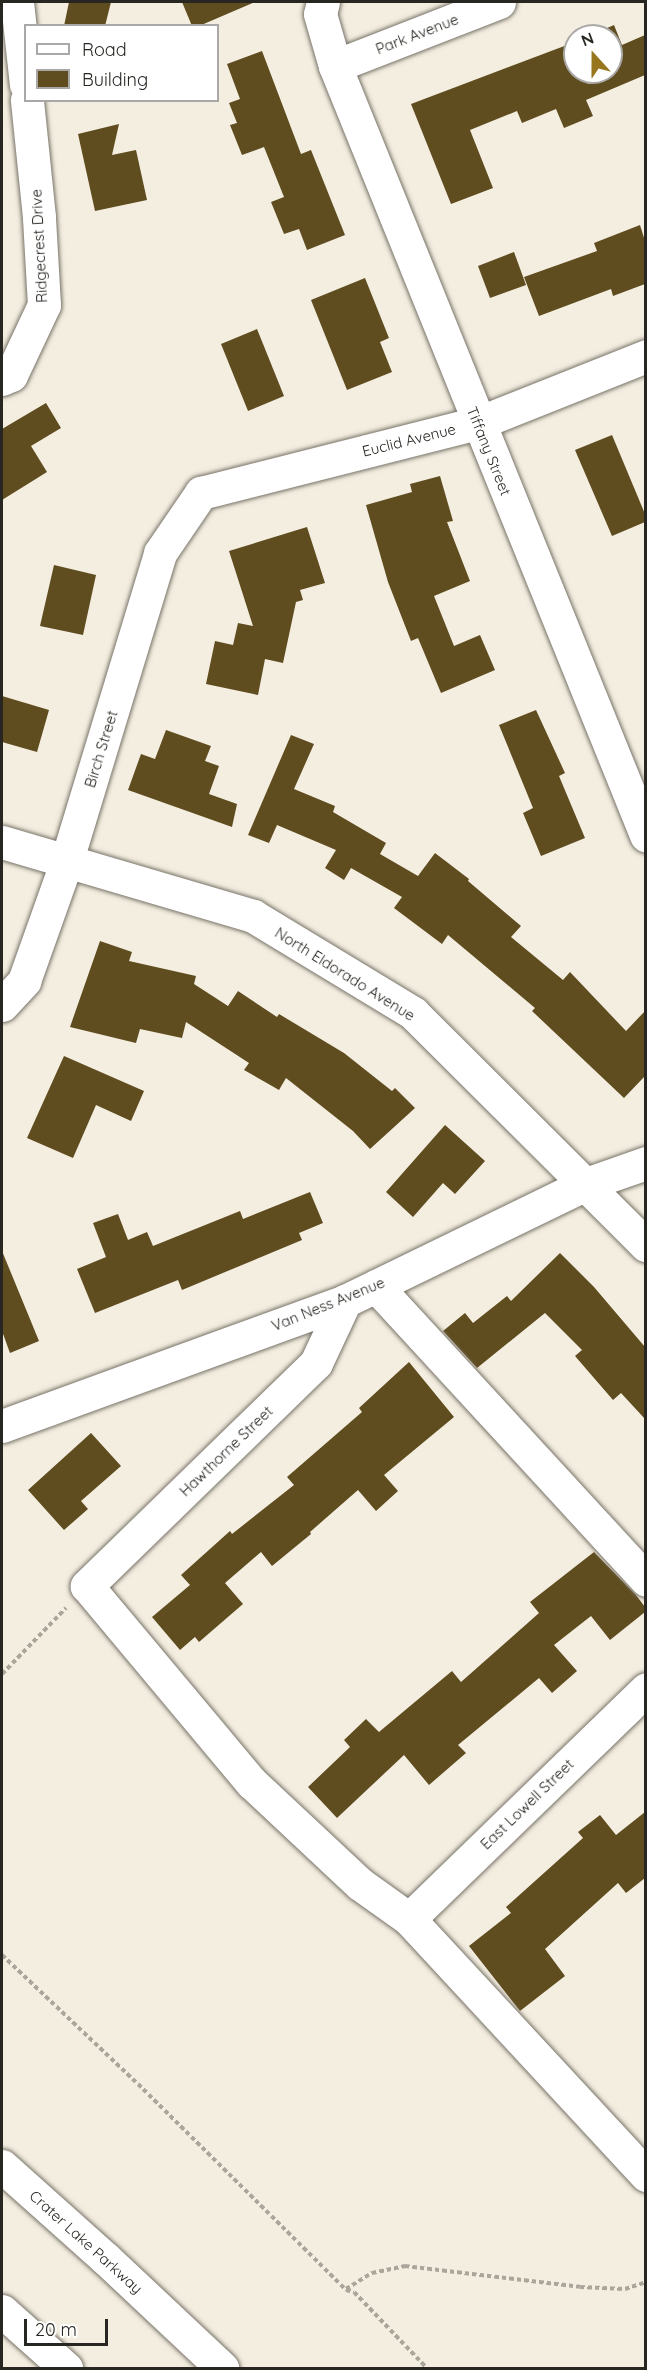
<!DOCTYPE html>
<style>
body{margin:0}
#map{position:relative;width:647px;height:2370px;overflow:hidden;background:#f4eee1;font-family:Quicksand,sans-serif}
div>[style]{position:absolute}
.building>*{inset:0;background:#5f4c1f}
.path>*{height:4px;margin-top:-2px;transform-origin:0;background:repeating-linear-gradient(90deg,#aaa69b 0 4.5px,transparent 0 7.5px)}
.roads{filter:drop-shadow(0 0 2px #787368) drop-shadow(0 0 2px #787368)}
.minor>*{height:33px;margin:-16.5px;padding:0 16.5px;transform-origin:16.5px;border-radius:16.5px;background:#fff}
.major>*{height:33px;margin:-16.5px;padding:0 16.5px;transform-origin:16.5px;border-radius:16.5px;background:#fff}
span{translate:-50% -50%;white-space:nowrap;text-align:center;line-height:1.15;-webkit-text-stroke:6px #fff;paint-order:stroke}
.street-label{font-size:15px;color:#282621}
.frame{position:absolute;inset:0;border:3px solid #282621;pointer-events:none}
.legend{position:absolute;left:24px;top:24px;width:195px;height:78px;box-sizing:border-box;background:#fff;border:2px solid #a9a8a6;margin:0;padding:8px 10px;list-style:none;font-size:18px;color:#282621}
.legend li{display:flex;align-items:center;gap:12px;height:30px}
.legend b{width:30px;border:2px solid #a9a8a6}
.north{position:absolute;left:563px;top:24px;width:60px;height:60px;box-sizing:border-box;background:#fff;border:2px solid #a9a8a6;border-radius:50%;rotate:339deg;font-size:16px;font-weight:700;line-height:24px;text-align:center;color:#282621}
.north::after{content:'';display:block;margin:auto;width:21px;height:27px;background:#97761e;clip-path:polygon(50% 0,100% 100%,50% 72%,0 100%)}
.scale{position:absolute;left:24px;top:2319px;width:84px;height:27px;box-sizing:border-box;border:3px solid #282621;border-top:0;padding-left:8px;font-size:18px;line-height:21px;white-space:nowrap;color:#282621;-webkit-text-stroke:4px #fff;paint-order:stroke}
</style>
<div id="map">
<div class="building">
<i style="clip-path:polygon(69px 2px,111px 2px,105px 26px,64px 26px)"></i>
<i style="clip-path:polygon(182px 2px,255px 2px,199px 26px,192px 26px)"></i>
<i style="clip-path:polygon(614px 25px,622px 45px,645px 35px,645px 75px,586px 100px,593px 116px,564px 128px,556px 109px,522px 123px,517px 111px,470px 130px,493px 188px,451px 204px,411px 104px,575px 42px,575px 72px,611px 72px,611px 36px,589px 36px)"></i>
<i style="clip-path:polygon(262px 51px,301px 154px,311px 150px,345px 235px,307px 250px,299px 229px,284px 234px,271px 202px,284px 197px,264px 147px,242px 155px,230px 125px,237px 123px,229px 103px,240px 99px,227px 64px)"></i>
<i style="clip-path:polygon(119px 124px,112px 155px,136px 150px,147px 200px,95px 211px,78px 134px)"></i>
<i style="clip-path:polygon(640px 225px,645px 241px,645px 284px,613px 296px,611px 289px,539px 316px,524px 277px,597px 251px,594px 243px)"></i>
<i style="clip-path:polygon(514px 252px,526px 285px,490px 298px,478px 266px)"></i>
<i style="clip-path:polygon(365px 278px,389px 338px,380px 342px,392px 372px,347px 390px,311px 300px)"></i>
<i style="clip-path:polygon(257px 329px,284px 396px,248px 411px,221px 344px)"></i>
<i style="clip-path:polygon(46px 403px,61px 428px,31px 446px,47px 472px,2px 500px,2px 429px)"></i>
<i style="clip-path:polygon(612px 435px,645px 514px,645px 522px,612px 536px,575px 450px)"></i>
<i style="clip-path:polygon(440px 476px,453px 521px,447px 522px,470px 581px,434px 596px,454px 646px,480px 635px,495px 670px,441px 693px,418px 638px,411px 641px,388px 582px,366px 505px,412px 492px,410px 484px)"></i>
<i style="clip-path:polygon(307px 527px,325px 583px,300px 590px,303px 600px,296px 602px,283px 663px,265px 659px,258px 695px,206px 684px,215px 641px,233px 645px,238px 623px,253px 626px,229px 551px)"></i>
<i style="clip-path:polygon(54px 565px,96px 575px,83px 635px,40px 626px)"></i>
<i style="clip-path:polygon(2px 696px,49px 710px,37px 752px,2px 742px)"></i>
<i style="clip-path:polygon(536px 710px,565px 773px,559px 776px,585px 838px,541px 856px,523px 813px,533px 808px,499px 725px)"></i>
<i style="clip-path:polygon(166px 730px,211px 746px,205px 761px,219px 766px,209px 794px,237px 804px,232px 827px,128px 790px,141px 754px,155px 759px)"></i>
<i style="clip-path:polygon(291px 735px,314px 744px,294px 789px,335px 806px,333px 812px,386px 843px,380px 854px,418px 876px,435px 853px,469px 879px,468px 881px,521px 926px,511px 937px,563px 980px,570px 972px,626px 1031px,645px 1011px,645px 1076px,624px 1098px,532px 1011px,535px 1008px,448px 935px,442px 944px,394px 908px,402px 897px,351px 868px,344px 880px,325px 868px,336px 850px,277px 825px,269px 843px,248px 835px)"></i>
<i style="clip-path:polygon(100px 941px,132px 952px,129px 961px,196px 976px,194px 984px,228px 1006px,238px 991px,277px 1017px,279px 1014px,344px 1053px,392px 1091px,395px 1088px,415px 1108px,370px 1149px,353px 1131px,286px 1078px,279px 1090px,244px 1070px,249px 1063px,186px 1022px,182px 1038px,140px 1029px,136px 1043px,70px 1027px)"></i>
<i style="clip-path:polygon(64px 1056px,144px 1091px,131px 1121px,96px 1105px,73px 1158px,27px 1138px)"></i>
<i style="clip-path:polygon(445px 1125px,485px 1161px,455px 1194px,443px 1183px,413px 1217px,386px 1192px)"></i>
<i style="clip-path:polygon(310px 1192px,323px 1223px,299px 1233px,302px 1240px,182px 1290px,178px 1280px,95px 1313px,77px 1269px,106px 1257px,93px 1223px,118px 1214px,128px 1240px,147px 1232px,153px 1246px,240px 1211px,243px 1219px)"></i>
<i style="clip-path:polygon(2px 1251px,39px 1341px,10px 1353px,2px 1331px)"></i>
<i style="clip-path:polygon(560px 1253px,594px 1287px,645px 1347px,645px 1419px,621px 1393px,613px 1400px,575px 1356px,582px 1350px,545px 1313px,477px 1368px,443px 1331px,465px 1313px,473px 1323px,507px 1296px,511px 1301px)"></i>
<i style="clip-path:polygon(409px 1362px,454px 1417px,384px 1475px,398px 1491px,376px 1511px,358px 1490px,310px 1532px,311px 1534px,272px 1566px,261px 1552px,225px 1583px,243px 1604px,199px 1642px,195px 1637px,180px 1650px,152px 1617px,190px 1585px,181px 1575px,230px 1531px,232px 1534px,294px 1485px,287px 1477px,362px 1412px,359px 1408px)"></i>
<i style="clip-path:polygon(91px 1433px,121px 1466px,81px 1501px,88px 1509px,64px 1530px,28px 1490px)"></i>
<i style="clip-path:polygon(594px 1552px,636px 1595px,645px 1607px,645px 1612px,610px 1640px,591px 1616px,554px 1645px,577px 1671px,552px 1693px,539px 1678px,458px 1745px,466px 1753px,429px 1785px,404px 1755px,337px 1818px,308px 1787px,350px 1747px,344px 1740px,366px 1719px,379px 1732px,452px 1671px,461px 1682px,539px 1613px,530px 1602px)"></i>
<i style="clip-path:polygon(645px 1812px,645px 1878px,626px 1893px,618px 1883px,545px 1949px,565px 1976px,520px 2011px,469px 1946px,511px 1913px,506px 1907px,583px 1838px,578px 1832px,600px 1815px,616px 1835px)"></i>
</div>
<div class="path">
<i style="left:2px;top:1674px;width:92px;rotate:-45.9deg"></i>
<i style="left:2px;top:1955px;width:187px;rotate:43.5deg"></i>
<i style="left:138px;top:2084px;width:293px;rotate:44.7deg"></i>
<i style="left:346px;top:2290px;width:8px;rotate:14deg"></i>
<i style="left:354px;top:2292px;width:105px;rotate:46.2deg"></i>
<i style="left:346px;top:2289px;width:31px;rotate:-32deg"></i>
<i style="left:372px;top:2273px;width:34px;rotate:-12deg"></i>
<i style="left:405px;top:2266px;width:176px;rotate:6.8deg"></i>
<i style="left:580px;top:2287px;width:45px;rotate:2.5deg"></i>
<i style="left:625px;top:2289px;width:22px;rotate:-18deg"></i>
</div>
<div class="roads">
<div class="minor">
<i style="left:17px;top:2px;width:83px;rotate:83.8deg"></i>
<i style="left:323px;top:2px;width:12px;rotate:104deg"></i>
<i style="left:320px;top:14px;width:54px;rotate:73.9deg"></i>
<i style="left:335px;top:66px;width:830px;rotate:67.98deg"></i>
<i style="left:335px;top:66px;width:176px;rotate:-21.3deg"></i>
<i style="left:2px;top:379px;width:10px;rotate:-24deg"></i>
<i style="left:11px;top:375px;width:77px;rotate:-64.8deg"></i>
<i style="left:44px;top:305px;width:88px;rotate:-93.3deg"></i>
<i style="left:39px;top:217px;width:118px;rotate:-95.9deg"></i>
<i style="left:2px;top:842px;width:262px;rotate:16.4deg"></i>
<i style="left:253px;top:916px;width:187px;rotate:31.2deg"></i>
<i style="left:413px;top:1013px;width:329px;rotate:44.9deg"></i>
<i style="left:2px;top:1005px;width:33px;rotate:-47deg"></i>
<i style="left:24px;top:981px;width:125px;rotate:-70.4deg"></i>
<i style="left:66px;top:863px;width:324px;rotate:-73.1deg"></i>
<i style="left:160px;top:553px;width:73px;rotate:-55.7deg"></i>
<i style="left:201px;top:493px;width:286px;rotate:-14.2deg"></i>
<i style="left:478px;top:423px;width:181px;rotate:-21.7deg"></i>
<i style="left:376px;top:1286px;width:399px;rotate:47.4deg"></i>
<i style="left:345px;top:1301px;width:68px;rotate:115.1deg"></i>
<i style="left:316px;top:1363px;width:320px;rotate:135.8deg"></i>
<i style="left:87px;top:1586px;width:257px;rotate:50.1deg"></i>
<i style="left:252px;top:1783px;width:148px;rotate:43.1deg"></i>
<i style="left:360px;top:1884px;width:60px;rotate:35.5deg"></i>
<i style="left:409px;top:1919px;width:349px;rotate:47.2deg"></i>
<i style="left:2px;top:1426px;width:365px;rotate:-20deg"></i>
<i style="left:345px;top:1301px;width:268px;rotate:-25.9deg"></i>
<i style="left:586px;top:1184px;width:64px;rotate:-19.3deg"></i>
<i style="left:409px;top:1919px;width:330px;rotate:-44.1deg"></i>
</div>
<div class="major">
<i style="left:2px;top:2166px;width:138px;rotate:41.8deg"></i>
<i style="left:105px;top:2258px;width:161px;rotate:43.2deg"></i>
<i style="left:2px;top:2311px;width:86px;rotate:41.7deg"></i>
</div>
</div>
<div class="street-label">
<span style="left:417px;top:34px;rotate:-21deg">Park Avenue</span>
<span style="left:39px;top:246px;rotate:-93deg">Ridgecrest Drive</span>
<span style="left:409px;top:440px;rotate:-14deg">Euclid Avenue</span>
<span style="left:489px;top:451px;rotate:68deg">Tiffany Street</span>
<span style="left:101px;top:749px;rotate:-73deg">Birch Street</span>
<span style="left:345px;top:974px;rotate:32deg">North Eldorado Avenue</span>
<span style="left:328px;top:1304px;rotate:-22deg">Van Ness Avenue</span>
<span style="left:226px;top:1451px;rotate:-44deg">Hawthorne Street</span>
<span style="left:527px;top:1804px;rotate:-44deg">East Lowell Street</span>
<span style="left:86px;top:2242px;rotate:42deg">Crater Lake Parkway</span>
</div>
<div class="frame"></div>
<ul class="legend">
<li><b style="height:8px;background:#fff"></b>Road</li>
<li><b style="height:16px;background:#5f4c1f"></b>Building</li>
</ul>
<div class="north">N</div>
<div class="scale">20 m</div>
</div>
